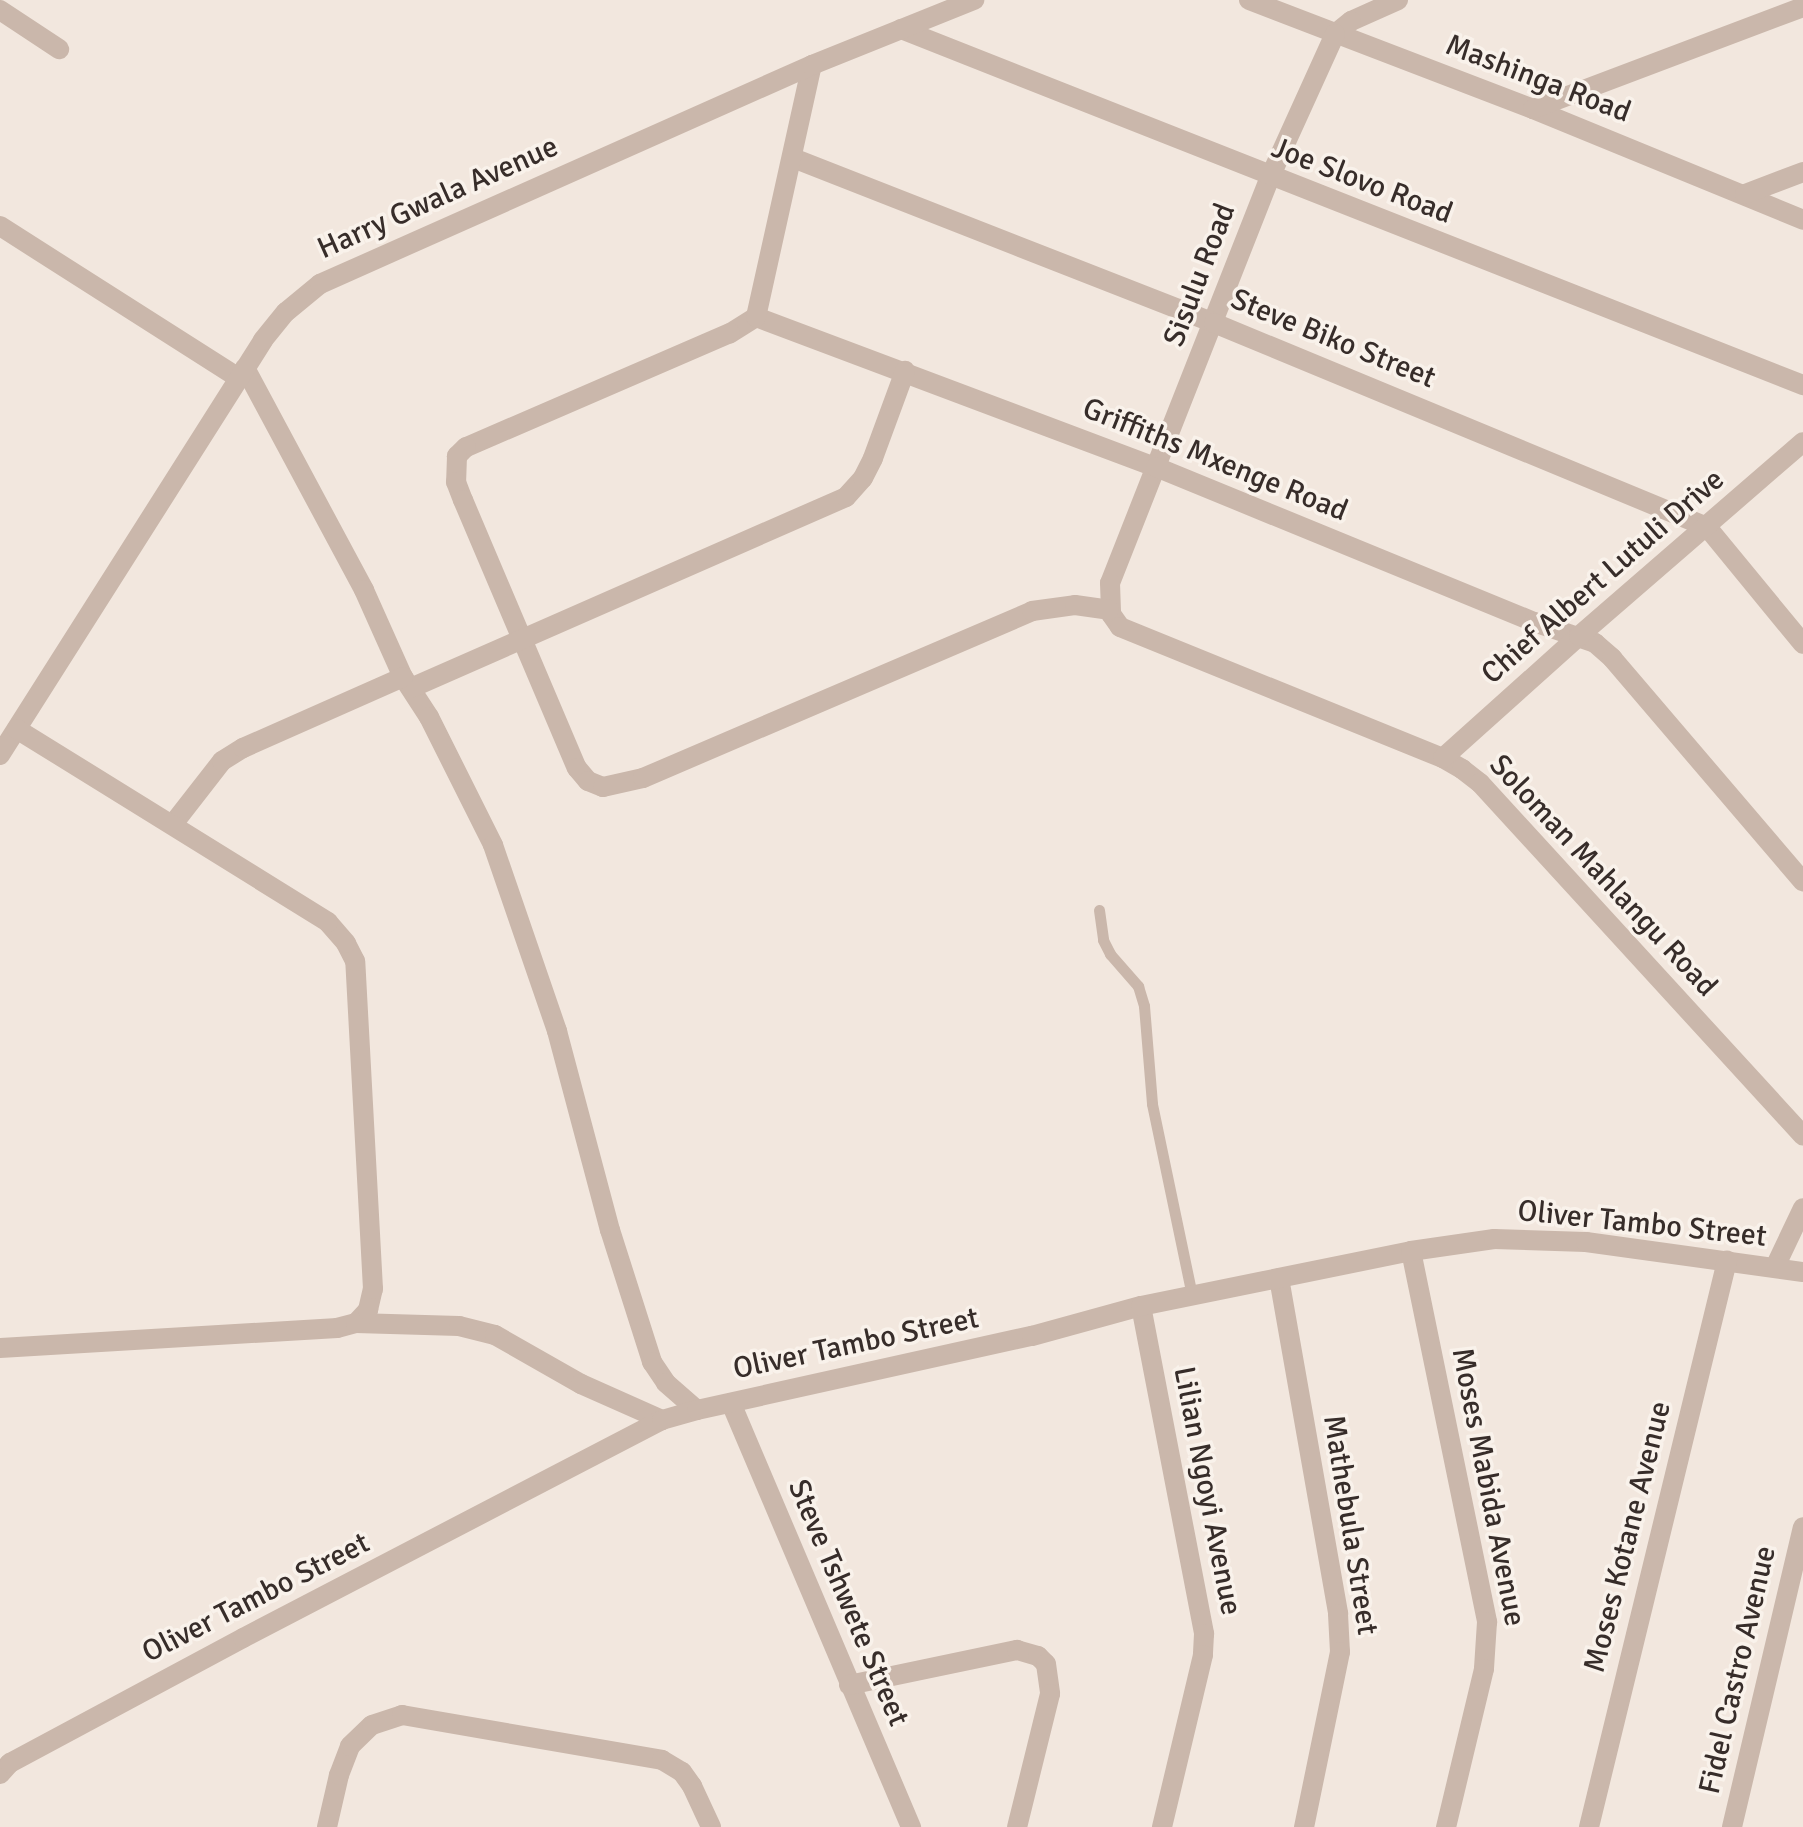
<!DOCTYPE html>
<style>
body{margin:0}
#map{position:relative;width:1803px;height:1827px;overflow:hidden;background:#f2e7de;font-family:Signika,sans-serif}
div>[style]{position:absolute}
.service>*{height:11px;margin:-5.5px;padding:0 5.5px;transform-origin:5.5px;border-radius:5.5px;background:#cab7ab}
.minor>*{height:20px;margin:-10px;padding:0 10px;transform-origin:10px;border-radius:10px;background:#cab7ab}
span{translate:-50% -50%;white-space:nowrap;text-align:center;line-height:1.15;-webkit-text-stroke:7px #f9f2eb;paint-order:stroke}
.street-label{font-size:30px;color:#372d2a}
</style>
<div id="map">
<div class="service">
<i style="left:1099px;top:910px;width:30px;rotate:82deg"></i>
<i style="left:1103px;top:940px;width:16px;rotate:63deg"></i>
<i style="left:1110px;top:954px;width:43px;rotate:48.8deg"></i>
<i style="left:1138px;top:986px;width:21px;rotate:73deg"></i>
<i style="left:1144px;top:1006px;width:98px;rotate:85.3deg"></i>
<i style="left:1152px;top:1104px;width:196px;rotate:78.2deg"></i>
</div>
<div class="minor">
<i style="left:1249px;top:0;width:304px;rotate:21deg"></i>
<i style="left:1533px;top:109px;width:292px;rotate:22.3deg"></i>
<i style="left:1398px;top:0;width:51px;rotate:155.9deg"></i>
<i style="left:1351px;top:21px;width:21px;rotate:141deg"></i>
<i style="left:1335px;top:34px;width:157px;rotate:114.4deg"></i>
<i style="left:1270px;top:177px;width:436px;rotate:111.5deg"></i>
<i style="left:1110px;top:583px;width:31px;rotate:88deg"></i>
<i style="left:1111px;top:614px;width:16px;rotate:55deg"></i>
<i style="left:1120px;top:627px;width:349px;rotate:22.1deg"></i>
<i style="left:1443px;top:758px;width:22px;rotate:30deg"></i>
<i style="left:1462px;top:769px;width:23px;rotate:38deg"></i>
<i style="left:1480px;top:783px;width:478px;rotate:47.5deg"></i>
<i style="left:0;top:10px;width:71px;rotate:33.5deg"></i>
<i style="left:901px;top:29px;width:970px;rotate:21.54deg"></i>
<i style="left:1533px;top:109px;width:289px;rotate:-20.7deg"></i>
<i style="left:793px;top:158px;width:452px;rotate:21.4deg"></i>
<i style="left:1214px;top:323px;width:534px;rotate:22.48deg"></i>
<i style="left:1707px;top:527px;width:151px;rotate:50.6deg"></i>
<i style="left:1745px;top:194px;width:62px;rotate:-20.8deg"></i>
<i style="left:0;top:226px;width:283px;rotate:32.5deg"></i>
<i style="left:756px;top:317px;width:31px;rotate:148deg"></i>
<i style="left:730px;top:333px;width:288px;rotate:156.6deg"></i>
<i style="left:466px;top:447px;width:13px;rotate:135deg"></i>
<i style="left:457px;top:456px;width:26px;rotate:92deg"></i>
<i style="left:456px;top:482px;width:19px;rotate:69deg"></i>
<i style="left:463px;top:500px;width:291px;rotate:67deg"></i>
<i style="left:577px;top:768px;width:17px;rotate:50deg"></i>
<i style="left:588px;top:781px;width:16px;rotate:22deg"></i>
<i style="left:603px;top:787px;width:41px;rotate:-12.7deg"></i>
<i style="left:643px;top:778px;width:423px;rotate:-23.2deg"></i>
<i style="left:1032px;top:611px;width:43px;rotate:-7.9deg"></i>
<i style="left:1075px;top:605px;width:34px;rotate:8deg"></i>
<i style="left:756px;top:317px;width:427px;rotate:20.6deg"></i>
<i style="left:1156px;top:467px;width:409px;rotate:22.3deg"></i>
<i style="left:1534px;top:622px;width:65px;rotate:19deg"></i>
<i style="left:1595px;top:643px;width:23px;rotate:41deg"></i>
<i style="left:1612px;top:658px;width:294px;rotate:49.5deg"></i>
<i style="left:756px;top:317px;width:258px;rotate:-77.5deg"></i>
<i style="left:245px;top:368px;width:252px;rotate:61.8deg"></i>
<i style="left:364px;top:590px;width:95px;rotate:65.9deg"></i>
<i style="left:403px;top:677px;width:48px;rotate:57deg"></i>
<i style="left:429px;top:717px;width:143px;rotate:63.4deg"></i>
<i style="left:493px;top:845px;width:197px;rotate:71deg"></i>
<i style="left:557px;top:1031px;width:206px;rotate:75.1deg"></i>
<i style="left:610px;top:1230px;width:139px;rotate:72.3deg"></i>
<i style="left:652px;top:1362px;width:25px;rotate:56deg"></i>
<i style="left:666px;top:1383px;width:41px;rotate:41.1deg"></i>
<i style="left:411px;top:688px;width:475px;rotate:-23.7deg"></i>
<i style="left:846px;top:497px;width:25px;rotate:-48deg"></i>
<i style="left:863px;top:478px;width:22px;rotate:-63deg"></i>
<i style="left:873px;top:458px;width:93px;rotate:-69.8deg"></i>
<i style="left:0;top:755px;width:491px;rotate:-57.6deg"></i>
<i style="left:263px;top:340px;width:36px;rotate:-51deg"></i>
<i style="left:286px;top:312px;width:44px;rotate:-39.5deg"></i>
<i style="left:320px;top:284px;width:539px;rotate:-23.99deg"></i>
<i style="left:812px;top:65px;width:175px;rotate:-21.9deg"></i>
<i style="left:1443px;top:758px;width:183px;rotate:-41.9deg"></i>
<i style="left:1579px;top:636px;width:296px;rotate:-40.9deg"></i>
<i style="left:173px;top:824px;width:80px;rotate:-52.1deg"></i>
<i style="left:222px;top:761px;width:25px;rotate:-32deg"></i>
<i style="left:243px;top:748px;width:175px;rotate:-23.9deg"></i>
<i style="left:1411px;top:1251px;width:379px;rotate:78.4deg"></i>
<i style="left:1487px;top:1622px;width:47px;rotate:93.7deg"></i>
<i style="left:1484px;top:1669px;width:163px;rotate:103.5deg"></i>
<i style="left:1775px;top:1267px;width:65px;rotate:-64.6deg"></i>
<i style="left:1279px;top:1278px;width:341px;rotate:80deg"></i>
<i style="left:1338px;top:1614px;width:38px;rotate:87deg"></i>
<i style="left:1340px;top:1652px;width:179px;rotate:101.6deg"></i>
<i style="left:1141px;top:1306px;width:334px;rotate:79.1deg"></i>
<i style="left:1204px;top:1634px;width:21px;rotate:93deg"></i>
<i style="left:1203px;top:1655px;width:177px;rotate:103.4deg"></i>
<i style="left:356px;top:1323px;width:103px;rotate:1.7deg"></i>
<i style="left:459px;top:1326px;width:37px;rotate:14deg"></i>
<i style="left:495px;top:1335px;width:99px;rotate:29.7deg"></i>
<i style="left:581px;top:1384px;width:89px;rotate:24deg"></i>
<i style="left:0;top:1348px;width:338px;rotate:-3.4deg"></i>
<i style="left:337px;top:1328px;width:20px;rotate:-15deg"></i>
<i style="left:356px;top:1323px;width:18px;rotate:-47deg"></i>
<i style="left:368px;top:1310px;width:22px;rotate:-77deg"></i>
<i style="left:373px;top:1289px;width:328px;rotate:-93.1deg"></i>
<i style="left:355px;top:961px;width:20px;rotate:-117deg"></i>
<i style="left:346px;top:943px;width:28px;rotate:-131deg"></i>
<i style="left:328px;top:922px;width:366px;rotate:-148.2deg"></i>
<i style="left:731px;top:1403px;width:461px;rotate:67deg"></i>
<i style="left:849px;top:1685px;width:172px;rotate:-11.8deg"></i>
<i style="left:1017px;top:1650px;width:22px;rotate:16deg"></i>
<i style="left:1038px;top:1656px;width:11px;rotate:45deg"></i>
<i style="left:1046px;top:1664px;width:30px;rotate:82deg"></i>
<i style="left:1050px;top:1694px;width:137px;rotate:103.9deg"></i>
<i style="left:0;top:1774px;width:15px;rotate:-48deg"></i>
<i style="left:10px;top:1763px;width:264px;rotate:-28.2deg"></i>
<i style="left:243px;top:1638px;width:472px;rotate:-27.5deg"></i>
<i style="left:662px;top:1420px;width:36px;rotate:-16deg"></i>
<i style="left:697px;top:1410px;width:343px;rotate:-12.5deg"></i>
<i style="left:1032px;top:1336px;width:113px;rotate:-15.4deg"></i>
<i style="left:1141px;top:1306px;width:276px;rotate:-11.5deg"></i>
<i style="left:1411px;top:1251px;width:84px;rotate:-8.2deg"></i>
<i style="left:1494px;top:1239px;width:92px;rotate:1.9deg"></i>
<i style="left:1586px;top:1242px;width:219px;rotate:7.9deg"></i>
<i style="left:327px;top:1827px;width:53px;rotate:-77deg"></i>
<i style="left:339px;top:1775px;width:31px;rotate:-69deg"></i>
<i style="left:350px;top:1746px;width:30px;rotate:-44deg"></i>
<i style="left:372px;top:1725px;width:32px;rotate:-18deg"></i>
<i style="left:402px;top:1715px;width:264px;rotate:9.8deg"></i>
<i style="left:662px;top:1760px;width:23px;rotate:31deg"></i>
<i style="left:682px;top:1772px;width:17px;rotate:54deg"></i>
<i style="left:692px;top:1786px;width:45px;rotate:65.1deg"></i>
<i style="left:1589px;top:1827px;width:583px;rotate:-76.3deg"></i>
<i style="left:1732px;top:1827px;width:308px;rotate:-76.7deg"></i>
</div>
<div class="street-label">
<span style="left:1538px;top:79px;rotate:21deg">Mashinga Road</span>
<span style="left:1362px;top:181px;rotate:21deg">Joe Slovo Road</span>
<span style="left:438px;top:198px;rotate:-24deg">Harry Gwala Avenue</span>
<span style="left:1200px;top:275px;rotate:-69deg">Sisulu Road</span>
<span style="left:1333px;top:339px;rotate:22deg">Steve Biko Street</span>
<span style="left:1215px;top:460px;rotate:22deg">Griffiths Mxenge Road</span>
<span style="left:1603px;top:577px;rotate:-41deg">Chief Albert Lutuli Drive</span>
<span style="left:1603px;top:876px;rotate:47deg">Soloman Mahlangu Road</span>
<span style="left:1642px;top:1224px;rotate:6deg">Oliver Tambo Street</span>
<span style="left:856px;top:1344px;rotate:-12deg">Oliver Tambo Street</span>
<span style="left:1488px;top:1487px;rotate:79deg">Moses Mabida Avenue</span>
<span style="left:1207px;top:1491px;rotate:79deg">Lilian Ngoyi Avenue</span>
<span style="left:1350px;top:1525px;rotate:81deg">Mathebula Street</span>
<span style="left:1628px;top:1537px;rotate:-76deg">Moses Kotane Avenue</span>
<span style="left:256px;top:1598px;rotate:-27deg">Oliver Tambo Street</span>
<span style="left:848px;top:1603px;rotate:67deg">Steve Tshwete Street</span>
<span style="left:1738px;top:1670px;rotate:-77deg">Fidel Castro Avenue</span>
</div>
</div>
